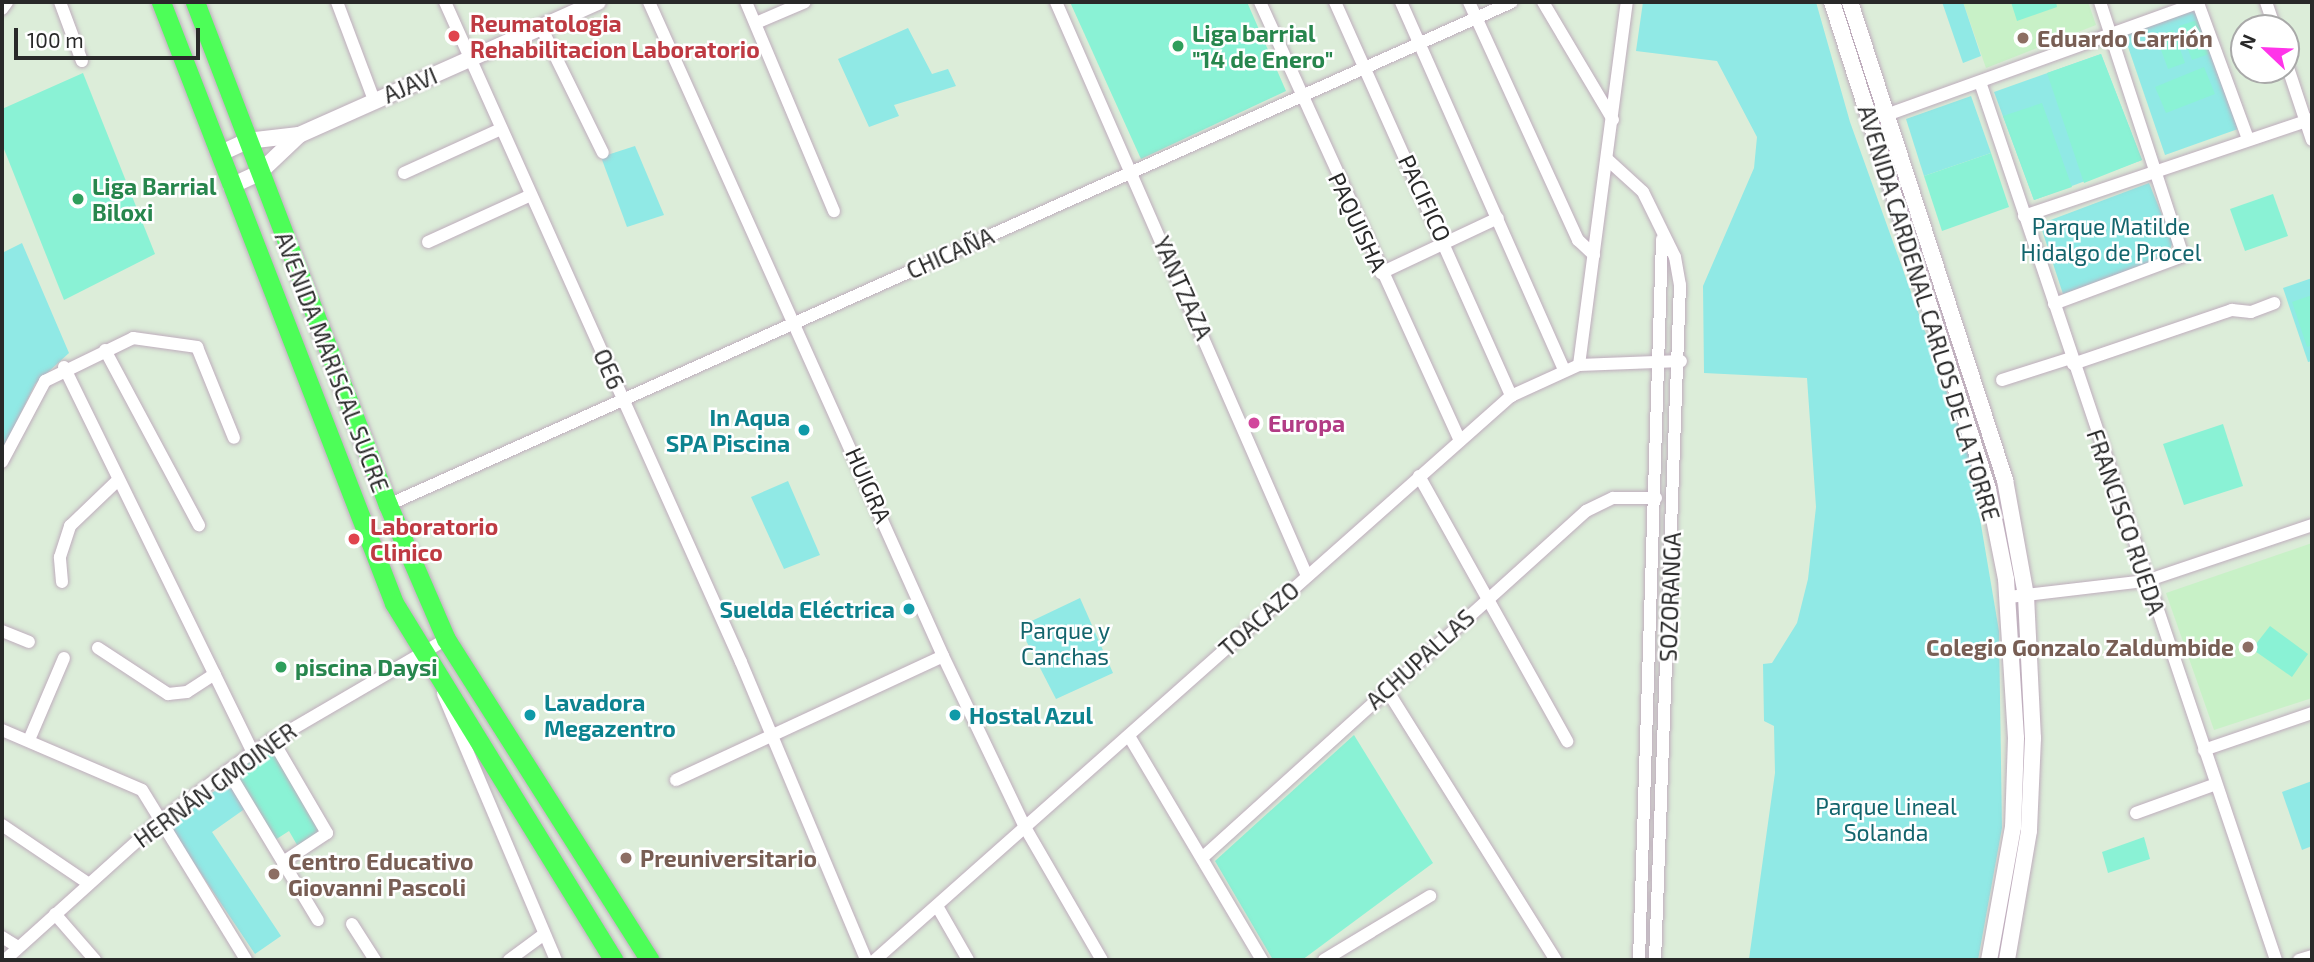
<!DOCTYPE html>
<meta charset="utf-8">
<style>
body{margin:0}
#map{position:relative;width:2314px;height:962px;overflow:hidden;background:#dcedd9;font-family:"Exo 2",sans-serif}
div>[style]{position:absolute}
.education>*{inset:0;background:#c8f1c7}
.green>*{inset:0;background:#90e9e5}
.pitch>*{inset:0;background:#8af2d5}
.roads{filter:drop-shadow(0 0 2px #bfadbd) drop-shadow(0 0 2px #bfadbd)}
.minor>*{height:12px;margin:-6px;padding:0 6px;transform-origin:6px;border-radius:6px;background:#fff}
.tertiary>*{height:16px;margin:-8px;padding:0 8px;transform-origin:8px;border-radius:8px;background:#fff}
.primary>*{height:19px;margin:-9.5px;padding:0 9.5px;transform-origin:9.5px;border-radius:9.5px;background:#4dfe58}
.dots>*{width:19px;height:19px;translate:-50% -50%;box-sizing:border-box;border:4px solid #fff;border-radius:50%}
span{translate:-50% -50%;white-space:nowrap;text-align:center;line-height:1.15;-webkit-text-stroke:5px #fff;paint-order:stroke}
.health-label{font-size:23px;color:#be3a42;font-weight:700}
.left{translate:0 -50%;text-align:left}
.leisure-label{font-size:23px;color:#27864d;font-weight:700}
.education-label{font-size:23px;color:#785e54;font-weight:700}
.right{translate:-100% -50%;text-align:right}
.street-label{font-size:23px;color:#292929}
.park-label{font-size:23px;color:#13656d}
.culture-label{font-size:23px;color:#0d838f;font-weight:700}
.hotel-label{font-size:23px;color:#b23c85;font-weight:700}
.frame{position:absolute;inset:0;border:4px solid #292929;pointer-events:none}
.north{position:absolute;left:2230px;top:14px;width:70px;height:70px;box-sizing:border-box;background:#fff;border:2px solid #a9a9a9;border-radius:50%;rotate:293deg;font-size:19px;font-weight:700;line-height:28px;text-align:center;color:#292929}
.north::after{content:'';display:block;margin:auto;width:24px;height:32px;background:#ff34e9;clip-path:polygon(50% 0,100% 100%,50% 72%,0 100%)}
.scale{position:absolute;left:14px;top:28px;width:186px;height:32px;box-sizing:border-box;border:4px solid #292929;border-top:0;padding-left:9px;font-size:21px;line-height:24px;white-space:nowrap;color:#292929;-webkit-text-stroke:5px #fff;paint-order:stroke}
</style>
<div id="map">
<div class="education">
<i style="clip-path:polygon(1963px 2px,2088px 2px,2096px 25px,1986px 68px)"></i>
<i style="clip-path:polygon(2312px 543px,2312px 698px,2214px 730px,2166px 593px)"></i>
</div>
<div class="green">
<i style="clip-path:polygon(1643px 2px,1816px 2px,1850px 122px,1969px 454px,1999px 631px,2002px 828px,1978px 960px,1735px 960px,1749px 959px,1775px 773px,1774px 726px,1764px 721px,1763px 664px,1772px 663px,1797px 623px,1808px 579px,1816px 507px,1807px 378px,1704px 373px,1703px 286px,1754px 168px,1757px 137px,1717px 61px,1636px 51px)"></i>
<i style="clip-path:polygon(1942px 2px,1963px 2px,1981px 56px,1963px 63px)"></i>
<i style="clip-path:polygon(2195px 10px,2238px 129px,2165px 155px,2124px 35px)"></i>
<i style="clip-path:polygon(908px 28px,932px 74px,948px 69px,956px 86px,894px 105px,899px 116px,869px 127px,838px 59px)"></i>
<i style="clip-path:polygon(2101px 54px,2142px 160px,2034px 200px,1994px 92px)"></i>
<i style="clip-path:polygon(1971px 96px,1991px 153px,1924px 176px,1906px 119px)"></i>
<i style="clip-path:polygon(635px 146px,664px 215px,627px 227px,601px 157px)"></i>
<i style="clip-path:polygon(2149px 183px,2173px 242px,2166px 258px,2063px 294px,2040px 224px)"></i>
<i style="clip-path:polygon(22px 243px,69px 353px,35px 384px,2px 452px,2px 253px)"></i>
<i style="clip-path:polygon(2312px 278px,2312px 361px,2308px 362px,2283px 288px)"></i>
<i style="clip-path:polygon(788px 481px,820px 555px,784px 569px,751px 497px)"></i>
<i style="clip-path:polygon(1080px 598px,1113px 673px,1056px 699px,1019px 627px)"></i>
<i style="clip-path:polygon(2312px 781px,2312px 846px,2302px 850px,2282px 792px)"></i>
<i style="clip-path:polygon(228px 782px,246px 808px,212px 832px,281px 936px,255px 954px,167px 823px)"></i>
</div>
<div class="pitch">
<i style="clip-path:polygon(1070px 2px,1247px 2px,1286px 91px,1141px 159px)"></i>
<i style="clip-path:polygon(2011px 2px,2056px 2px,2057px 7px,2017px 21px)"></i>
<i style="clip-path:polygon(2197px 20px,2209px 54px,2192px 60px,2179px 26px)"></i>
<i style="clip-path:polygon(2173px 30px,2185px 63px,2168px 69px,2156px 36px)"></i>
<i style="clip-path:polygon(2101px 54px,2142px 160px,2084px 183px,2047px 73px)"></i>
<i style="clip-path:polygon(2204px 67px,2215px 94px,2166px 113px,2155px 87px)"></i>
<i style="clip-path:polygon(83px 73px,155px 254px,64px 300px,2px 144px,2px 109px)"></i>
<i style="clip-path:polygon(2042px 103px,2072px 187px,2034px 200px,2003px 116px)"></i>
<i style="clip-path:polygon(1991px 153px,2009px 207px,1942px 231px,1924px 176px)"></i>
<i style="clip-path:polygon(2273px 194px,2288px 236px,2245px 251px,2230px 209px)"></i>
<i style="clip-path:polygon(2312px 295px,2312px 345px,2307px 347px,2292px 302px)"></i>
<i style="clip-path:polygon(2223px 424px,2243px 486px,2184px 505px,2163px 444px)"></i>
<i style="clip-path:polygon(2270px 626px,2308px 654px,2292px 677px,2252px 649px)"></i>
<i style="clip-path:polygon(1354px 735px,1433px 863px,1302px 960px,1273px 960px,1215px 861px)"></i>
<i style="clip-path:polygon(273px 748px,325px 835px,300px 850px,289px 831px,275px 840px,234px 772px)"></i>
<i style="clip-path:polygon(2144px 837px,2150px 859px,2108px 873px,2102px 852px)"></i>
</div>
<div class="roads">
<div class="minor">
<i style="left:60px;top:2px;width:63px;rotate:69.6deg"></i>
<i style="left:337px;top:2px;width:105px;rotate:69.3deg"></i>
<i style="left:445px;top:2px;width:723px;rotate:65.84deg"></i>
<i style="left:741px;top:662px;width:323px;rotate:67.2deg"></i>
<i style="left:649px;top:2px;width:717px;rotate:65.79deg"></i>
<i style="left:943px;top:656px;width:192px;rotate:64.4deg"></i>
<i style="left:1026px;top:829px;width:151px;rotate:59.9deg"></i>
<i style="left:746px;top:2px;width:227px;rotate:67.2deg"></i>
<i style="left:1056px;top:2px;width:626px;rotate:66.38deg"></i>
<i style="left:1260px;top:2px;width:482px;rotate:65.5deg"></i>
<i style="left:1335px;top:2px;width:432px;rotate:65.9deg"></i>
<i style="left:1401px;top:2px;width:402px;rotate:66.1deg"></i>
<i style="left:1469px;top:2px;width:262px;rotate:65.4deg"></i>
<i style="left:1578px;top:240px;width:22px;rotate:43deg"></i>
<i style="left:1543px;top:2px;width:137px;rotate:59.3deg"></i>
<i style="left:2266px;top:2px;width:28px;rotate:71deg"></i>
<i style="left:2px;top:9px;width:9px;rotate:-54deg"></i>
<i style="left:756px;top:23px;width:53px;rotate:-23.2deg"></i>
<i style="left:541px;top:27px;width:140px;rotate:63.8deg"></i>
<i style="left:2286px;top:62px;width:82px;rotate:71.6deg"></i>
<i style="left:1980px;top:82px;width:927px;rotate:71.37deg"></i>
<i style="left:1889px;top:114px;width:328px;rotate:-19.8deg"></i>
<i style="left:2198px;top:3px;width:145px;rotate:69.8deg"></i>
<i style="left:1608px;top:160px;width:47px;rotate:42.4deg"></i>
<i style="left:1643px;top:192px;width:72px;rotate:63.8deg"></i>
<i style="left:1675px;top:257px;width:28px;rotate:80deg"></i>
<i style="left:1680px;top:285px;width:675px;rotate:92.12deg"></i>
<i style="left:404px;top:173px;width:107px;rotate:-24.4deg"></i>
<i style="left:2024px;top:216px;width:304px;rotate:-18.6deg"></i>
<i style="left:428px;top:242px;width:113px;rotate:-24.5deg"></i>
<i style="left:1381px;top:273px;width:129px;rotate:-25.2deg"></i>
<i style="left:2054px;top:304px;width:138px;rotate:-20.4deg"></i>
<i style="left:2183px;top:256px;width:267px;rotate:-108.1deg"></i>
<i style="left:105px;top:350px;width:199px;rotate:61.8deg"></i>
<i style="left:2073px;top:364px;width:168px;rotate:-18.8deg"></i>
<i style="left:2232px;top:310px;width:19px;rotate:6deg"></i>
<i style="left:2251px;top:312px;width:25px;rotate:-21deg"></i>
<i style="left:1579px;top:365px;width:366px;rotate:-82.5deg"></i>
<i style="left:64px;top:367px;width:429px;rotate:63.9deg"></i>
<i style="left:2002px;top:380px;width:72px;rotate:-17.7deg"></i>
<i style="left:2px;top:462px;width:92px;rotate:-62deg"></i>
<i style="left:45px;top:381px;width:98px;rotate:-26deg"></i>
<i style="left:133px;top:338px;width:65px;rotate:8deg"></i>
<i style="left:197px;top:347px;width:98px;rotate:67.9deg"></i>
<i style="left:1419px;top:476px;width:304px;rotate:60.8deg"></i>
<i style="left:388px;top:505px;width:1231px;rotate:-24.11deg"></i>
<i style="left:62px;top:582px;width:25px;rotate:-95deg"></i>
<i style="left:60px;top:557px;width:33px;rotate:-72deg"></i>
<i style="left:70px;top:526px;width:66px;rotate:-43.8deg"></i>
<i style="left:2009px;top:597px;width:138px;rotate:-6.7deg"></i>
<i style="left:2146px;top:581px;width:175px;rotate:-18.6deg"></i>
<i style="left:2px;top:631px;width:29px;rotate:22deg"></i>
<i style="left:98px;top:648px;width:84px;rotate:33.3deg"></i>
<i style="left:168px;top:694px;width:19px;rotate:-6deg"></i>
<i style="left:187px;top:692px;width:33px;rotate:-33deg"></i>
<i style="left:1387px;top:690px;width:319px;rotate:58deg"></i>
<i style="left:443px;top:694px;width:289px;rotate:67deg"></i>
<i style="left:2px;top:730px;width:152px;rotate:23.2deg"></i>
<i style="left:142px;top:790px;width:199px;rotate:58.5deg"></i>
<i style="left:1129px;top:736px;width:261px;rotate:59.3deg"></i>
<i style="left:272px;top:739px;width:109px;rotate:59.7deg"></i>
<i style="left:327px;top:833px;width:53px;rotate:146.6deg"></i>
<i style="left:29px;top:740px;width:89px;rotate:-66.9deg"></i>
<i style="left:2204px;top:750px;width:114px;rotate:-18.9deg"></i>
<i style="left:228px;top:771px;width:174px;rotate:58.9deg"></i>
<i style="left:676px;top:780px;width:294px;rotate:-24.9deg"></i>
<i style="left:2136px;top:813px;width:85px;rotate:-19.9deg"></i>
<i style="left:2px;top:825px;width:105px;rotate:34.1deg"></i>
<i style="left:1202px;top:858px;width:518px;rotate:-42.1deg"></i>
<i style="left:1586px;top:511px;width:30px;rotate:-26deg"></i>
<i style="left:1613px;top:498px;width:43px"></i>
<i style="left:937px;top:906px;width:62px;rotate:60.1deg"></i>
<i style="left:55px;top:914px;width:61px;rotate:49deg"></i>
<i style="left:352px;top:924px;width:43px;rotate:57.4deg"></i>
<i style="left:2px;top:937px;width:19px;rotate:32deg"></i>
<i style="left:5px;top:960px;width:206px;rotate:-42deg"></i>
<i style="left:158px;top:822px;width:118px;rotate:-36.4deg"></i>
<i style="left:253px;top:752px;width:224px;rotate:-30.3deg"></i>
<i style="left:509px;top:960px;width:42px;rotate:-36.3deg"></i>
<i style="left:875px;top:960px;width:850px;rotate:-41.57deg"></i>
<i style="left:1511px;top:396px;width:75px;rotate:-24.5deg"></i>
<i style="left:1579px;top:365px;width:102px;rotate:-2.2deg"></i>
<i style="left:1324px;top:960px;width:124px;rotate:-31.1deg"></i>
<i style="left:1639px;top:960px;width:721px;rotate:-88.17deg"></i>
<i style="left:2299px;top:960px;width:14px;rotate:-17deg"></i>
</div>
<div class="tertiary">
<i style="left:1832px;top:2px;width:511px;rotate:72.24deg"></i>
<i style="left:1988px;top:489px;width:92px;rotate:78.7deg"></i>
<i style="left:2006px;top:579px;width:159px;rotate:86.4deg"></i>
<i style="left:2016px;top:738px;width:89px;rotate:91.9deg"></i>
<i style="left:2013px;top:827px;width:135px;rotate:100.2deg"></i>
<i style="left:1850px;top:2px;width:503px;rotate:72.03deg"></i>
<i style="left:2005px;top:480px;width:118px;rotate:79.7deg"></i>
<i style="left:2026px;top:596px;width:142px;rotate:87.2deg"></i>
<i style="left:2033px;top:738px;width:93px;rotate:92.5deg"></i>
<i style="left:2029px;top:831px;width:131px;rotate:99.7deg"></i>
<i style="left:219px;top:154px;width:31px;rotate:-25deg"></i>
<i style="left:247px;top:141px;width:52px;rotate:-6.6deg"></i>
<i style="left:299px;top:135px;width:327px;rotate:-24deg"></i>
<i style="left:231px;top:186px;width:31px;rotate:-25deg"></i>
<i style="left:259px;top:173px;width:55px;rotate:-43.5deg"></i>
</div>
<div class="primary">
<i style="left:161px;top:2px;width:645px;rotate:68.81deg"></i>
<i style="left:394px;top:603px;width:419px;rotate:58.4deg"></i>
<i style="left:195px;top:2px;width:539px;rotate:69.01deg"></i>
<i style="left:388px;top:505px;width:146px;rotate:66.6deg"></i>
<i style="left:446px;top:639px;width:380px;rotate:57.6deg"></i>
</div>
</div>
<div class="dots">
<i style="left:454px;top:36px;background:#e0444e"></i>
<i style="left:2023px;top:38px;background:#8d6e63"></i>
<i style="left:1178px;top:46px;background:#2e9e5b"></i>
<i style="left:78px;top:199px;background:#2e9e5b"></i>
<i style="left:1254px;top:423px;background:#d1479c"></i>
<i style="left:804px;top:430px;background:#0f9aa8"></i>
<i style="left:354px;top:539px;background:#e0444e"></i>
<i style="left:909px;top:609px;background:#0f9aa8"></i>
<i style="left:2248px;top:647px;background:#8d6e63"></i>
<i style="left:281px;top:667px;background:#2e9e5b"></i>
<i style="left:530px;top:715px;background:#0f9aa8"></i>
<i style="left:955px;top:715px;background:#0f9aa8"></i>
<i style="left:626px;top:858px;background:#8d6e63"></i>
<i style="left:274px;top:874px;background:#8d6e63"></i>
</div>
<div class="health-label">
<span class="left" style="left:470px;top:36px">Reumatologia<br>Rehabilitacion Laboratorio</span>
<span class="left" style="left:370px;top:539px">Laboratorio<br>Clinico</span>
</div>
<div class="leisure-label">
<span class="left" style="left:1192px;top:46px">Liga barrial<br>"14 de Enero"</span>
<span class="left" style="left:92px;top:199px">Liga Barrial<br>Biloxi</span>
<span class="left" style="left:295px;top:667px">piscina Daysi</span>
</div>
<div class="education-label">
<span class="left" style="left:2037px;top:38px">Eduardo Carrión</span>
<span class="right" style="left:2234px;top:647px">Colegio Gonzalo Zaldumbide</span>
<span class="left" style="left:640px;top:858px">Preuniversitario</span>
<span class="left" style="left:288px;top:874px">Centro Educativo<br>Giovanni Pascoli</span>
</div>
<div class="street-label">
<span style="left:410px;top:85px;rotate:-23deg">AJAVI</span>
<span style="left:1425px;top:198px;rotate:65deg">PACIFICO</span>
<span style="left:1358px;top:222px;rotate:65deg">PAQUISHA</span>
<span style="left:950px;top:253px;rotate:-24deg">CHICAÑA</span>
<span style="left:1183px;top:288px;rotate:66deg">YANTZAZA</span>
<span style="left:1929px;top:313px;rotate:73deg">AVENIDA CARDENAL CARLOS DE LA TORRE</span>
<span style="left:332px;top:362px;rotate:69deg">AVENIDA MARISCAL SUCRE</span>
<span style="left:609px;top:369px;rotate:66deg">OE6</span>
<span style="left:869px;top:485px;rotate:66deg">HUIGRA</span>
<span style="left:2126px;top:522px;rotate:71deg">FRANCISCO RUEDA</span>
<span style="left:1670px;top:597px;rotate:-88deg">SOZORANGA</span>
<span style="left:1259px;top:619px;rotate:-42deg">TOACAZO</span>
<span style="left:1420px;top:659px;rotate:-42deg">ACHUPALLAS</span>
<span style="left:215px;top:785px;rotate:-36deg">HERNÁN GMOINER</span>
</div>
<div class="park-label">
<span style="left:2111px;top:239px">Parque Matilde<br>Hidalgo de Procel</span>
<span style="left:1065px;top:643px">Parque y<br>Canchas</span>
<span style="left:1886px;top:819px">Parque Lineal<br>Solanda</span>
</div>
<div class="culture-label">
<span class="right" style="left:790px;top:430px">In Aqua<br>SPA Piscina</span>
<span class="right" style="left:895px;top:609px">Suelda Eléctrica</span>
<span class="left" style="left:544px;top:715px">Lavadora<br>Megazentro</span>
<span class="left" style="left:969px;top:715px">Hostal Azul</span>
</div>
<div class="hotel-label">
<span class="left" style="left:1268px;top:423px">Europa</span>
</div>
<div class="frame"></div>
<div class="north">N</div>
<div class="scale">100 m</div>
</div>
